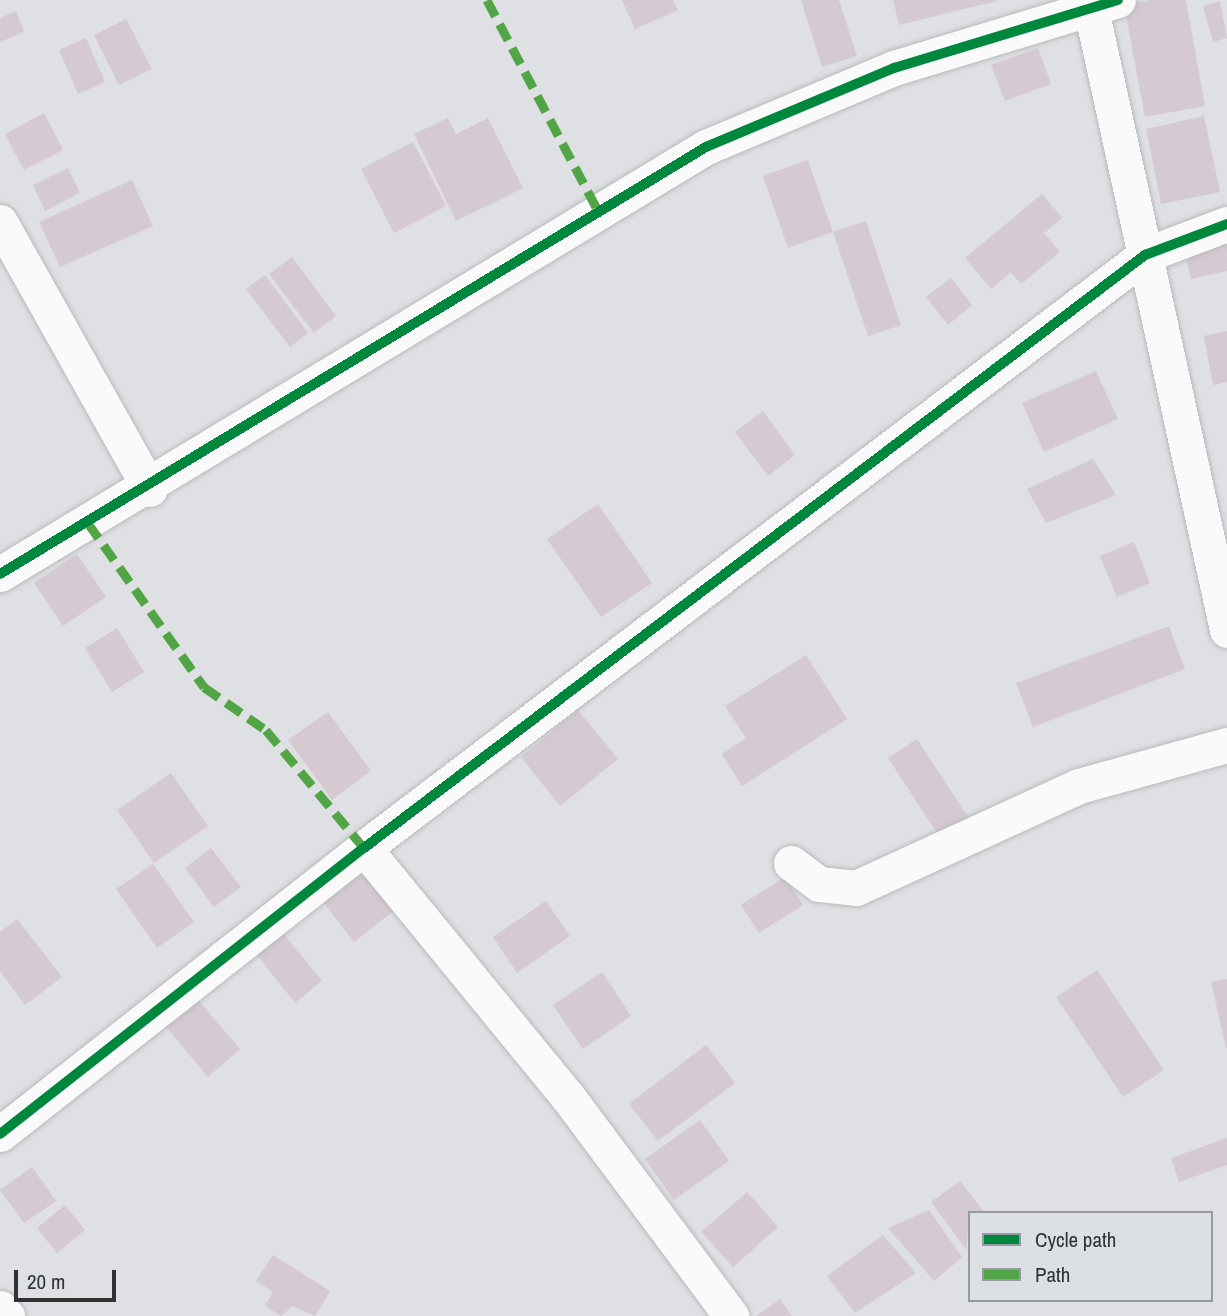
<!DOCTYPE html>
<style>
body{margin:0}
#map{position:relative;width:1227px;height:1316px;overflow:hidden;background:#dee0e3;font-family:"Archivo Narrow",sans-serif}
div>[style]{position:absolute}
.building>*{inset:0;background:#d5c9d2}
.roads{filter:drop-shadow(0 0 2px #b8babb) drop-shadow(0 0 2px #b8babb)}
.minor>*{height:35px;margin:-17.5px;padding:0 17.5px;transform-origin:17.5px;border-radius:17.5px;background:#fafafb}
.quiet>*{height:9px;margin-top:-4.5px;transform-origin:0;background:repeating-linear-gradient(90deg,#52a544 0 18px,transparent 0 27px)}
.cycleway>*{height:10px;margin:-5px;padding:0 5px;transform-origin:5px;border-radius:5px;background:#00873e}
span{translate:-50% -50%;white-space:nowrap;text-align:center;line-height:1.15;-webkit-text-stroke:7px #dce0e5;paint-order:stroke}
.legend{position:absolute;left:968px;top:1211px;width:245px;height:91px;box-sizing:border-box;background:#dce0e5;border:2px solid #979a9e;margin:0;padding:9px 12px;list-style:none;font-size:21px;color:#303234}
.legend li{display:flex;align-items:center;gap:14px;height:35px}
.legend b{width:35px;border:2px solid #979a9e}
.scale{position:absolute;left:14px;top:1270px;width:102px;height:32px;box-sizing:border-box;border:4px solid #303234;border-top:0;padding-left:9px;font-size:21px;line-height:24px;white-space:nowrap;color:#303234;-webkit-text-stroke:5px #dce0e5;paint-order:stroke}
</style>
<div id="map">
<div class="building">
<i style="clip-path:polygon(622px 0,673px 0,678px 10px,635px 29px)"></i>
<i style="clip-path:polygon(801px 0,839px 0,857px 56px,822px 67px)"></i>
<i style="clip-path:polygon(893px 0,996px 0,997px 1px,899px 25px)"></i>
<i style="clip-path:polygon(1150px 0,1186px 0,1205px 106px,1145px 117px,1124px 5px)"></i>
<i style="clip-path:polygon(1220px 1px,1227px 38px,1213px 42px,1203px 6px)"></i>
<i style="clip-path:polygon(16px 11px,24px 32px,0 42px,0 18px)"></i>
<i style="clip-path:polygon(126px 19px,152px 69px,119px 85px,94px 35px)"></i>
<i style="clip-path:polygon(86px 38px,105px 82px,78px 94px,59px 50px)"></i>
<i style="clip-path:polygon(1038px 48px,1051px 84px,1005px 101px,991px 65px)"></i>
<i style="clip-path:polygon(44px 113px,63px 150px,24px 170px,5px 134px)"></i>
<i style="clip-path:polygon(1204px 116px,1220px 192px,1161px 204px,1146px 129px)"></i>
<i style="clip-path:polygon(448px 118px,456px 134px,488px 118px,523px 188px,456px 221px,414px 134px)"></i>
<i style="clip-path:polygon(413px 142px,446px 206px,394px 233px,361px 169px)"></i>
<i style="clip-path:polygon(808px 160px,833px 232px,866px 221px,901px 325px,868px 336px,833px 232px,788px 248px,763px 176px)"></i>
<i style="clip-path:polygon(68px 168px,80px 193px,45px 211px,33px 185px)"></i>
<i style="clip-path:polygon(132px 180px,153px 226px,60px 267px,39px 222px)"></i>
<i style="clip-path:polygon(1042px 194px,1062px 218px,1044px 233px,1060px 252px,1021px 284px,1011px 272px,991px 289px,965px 258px)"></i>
<i style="clip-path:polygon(1227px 229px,1227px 271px,1191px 279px,1184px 248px)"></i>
<i style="clip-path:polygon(292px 257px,336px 316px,314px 333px,269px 274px)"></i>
<i style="clip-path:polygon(265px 275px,308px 333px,290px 347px,246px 289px)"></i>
<i style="clip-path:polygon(951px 278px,972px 305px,948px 325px,926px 297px)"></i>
<i style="clip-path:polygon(1227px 331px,1227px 382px,1213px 385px,1204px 336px)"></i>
<i style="clip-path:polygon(1096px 371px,1118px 419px,1044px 452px,1022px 403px)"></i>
<i style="clip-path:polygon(763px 411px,795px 455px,768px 476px,735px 432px)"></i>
<i style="clip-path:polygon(1093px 459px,1116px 495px,1046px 523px,1027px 489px)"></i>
<i style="clip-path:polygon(598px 504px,652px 583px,601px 617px,547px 539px)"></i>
<i style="clip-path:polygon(1134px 542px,1150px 583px,1117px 597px,1100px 556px)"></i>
<i style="clip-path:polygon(77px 554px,106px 597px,63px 626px,34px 583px)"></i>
<i style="clip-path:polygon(1169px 626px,1185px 669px,1033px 727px,1016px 683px)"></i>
<i style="clip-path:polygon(117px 628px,144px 672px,112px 692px,85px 648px)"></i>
<i style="clip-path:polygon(806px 655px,847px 719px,742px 786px,722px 754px,746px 738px,725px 706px)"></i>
<i style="clip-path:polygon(578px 710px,618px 759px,560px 806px,521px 757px)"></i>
<i style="clip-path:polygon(328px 712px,371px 771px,332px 800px,288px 740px)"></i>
<i style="clip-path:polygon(917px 739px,972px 823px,943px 842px,888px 758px)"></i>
<i style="clip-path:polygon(171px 773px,208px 826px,154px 863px,117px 810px)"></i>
<i style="clip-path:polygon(211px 848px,241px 887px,214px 907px,185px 868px)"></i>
<i style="clip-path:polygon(362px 859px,400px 906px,354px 942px,317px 894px)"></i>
<i style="clip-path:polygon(153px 864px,194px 922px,157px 948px,116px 889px)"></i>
<i style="clip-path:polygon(785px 877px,803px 905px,759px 933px,741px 905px)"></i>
<i style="clip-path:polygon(546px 901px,570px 936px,517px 973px,493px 937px)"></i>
<i style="clip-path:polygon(17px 919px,62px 977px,25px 1005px,0 971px,0 932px)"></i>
<i style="clip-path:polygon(279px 928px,322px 981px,295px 1003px,252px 949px)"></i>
<i style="clip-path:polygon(1097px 970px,1164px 1070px,1123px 1097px,1056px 997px)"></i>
<i style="clip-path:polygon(602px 972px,631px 1016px,583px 1049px,553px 1005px)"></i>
<i style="clip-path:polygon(1227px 979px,1227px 1048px,1226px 1048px,1211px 982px)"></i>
<i style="clip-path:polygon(194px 995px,240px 1049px,208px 1077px,162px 1022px)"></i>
<i style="clip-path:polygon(706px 1045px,735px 1083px,658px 1141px,629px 1104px)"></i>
<i style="clip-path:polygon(700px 1120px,729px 1161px,674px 1200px,645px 1159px)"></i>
<i style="clip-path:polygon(1227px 1138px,1227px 1165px,1179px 1182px,1171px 1158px)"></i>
<i style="clip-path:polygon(32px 1167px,56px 1201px,24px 1223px,0 1190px)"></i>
<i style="clip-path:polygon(960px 1181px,985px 1213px,970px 1213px,966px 1249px,931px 1202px)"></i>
<i style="clip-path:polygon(747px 1192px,778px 1227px,733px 1267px,701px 1232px)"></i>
<i style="clip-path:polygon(65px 1205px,85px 1230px,57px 1253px,37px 1228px)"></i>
<i style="clip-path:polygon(929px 1210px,962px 1257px,934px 1281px,888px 1228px)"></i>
<i style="clip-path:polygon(883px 1235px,916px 1273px,855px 1313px,827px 1276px)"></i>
<i style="clip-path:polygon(273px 1255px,330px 1291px,315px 1316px,292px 1306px,281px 1316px,265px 1306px,273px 1292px,256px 1281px)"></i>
<i style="clip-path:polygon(780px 1299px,792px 1316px,756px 1316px)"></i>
</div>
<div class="roads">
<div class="minor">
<i style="left:1089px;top:0;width:645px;rotate:77.64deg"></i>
<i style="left:0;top:222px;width:306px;rotate:60.7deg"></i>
<i style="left:0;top:574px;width:825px;rotate:-31.17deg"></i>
<i style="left:706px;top:147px;width:204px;rotate:-22.8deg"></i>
<i style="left:894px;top:68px;width:234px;rotate:-16.9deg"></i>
<i style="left:364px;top:848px;width:322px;rotate:50.7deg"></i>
<i style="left:568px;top:1097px;width:273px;rotate:53.3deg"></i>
<i style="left:791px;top:863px;width:35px;rotate:37deg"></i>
<i style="left:819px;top:884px;width:37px;rotate:6deg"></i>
<i style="left:856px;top:888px;width:245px;rotate:-24.6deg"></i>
<i style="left:1079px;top:786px;width:154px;rotate:-15.5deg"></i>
<i style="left:0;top:1134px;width:463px;rotate:-38.2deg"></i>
<i style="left:364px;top:848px;width:981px;rotate:-37.21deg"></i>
<i style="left:1145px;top:255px;width:88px;rotate:-20.7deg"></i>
<i style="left:0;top:1308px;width:11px;rotate:49deg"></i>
</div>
</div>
<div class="quiet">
<i style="left:487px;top:0;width:240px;rotate:62.2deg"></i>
<i style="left:88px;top:523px;width:201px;rotate:54.7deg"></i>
<i style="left:204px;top:687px;width:75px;rotate:34.7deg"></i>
<i style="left:266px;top:730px;width:153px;rotate:50.3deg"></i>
</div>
<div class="cycleway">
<i style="left:0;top:574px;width:825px;rotate:-31.17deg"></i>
<i style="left:706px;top:147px;width:204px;rotate:-22.8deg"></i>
<i style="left:894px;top:68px;width:234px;rotate:-16.9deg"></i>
<i style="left:0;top:1134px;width:463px;rotate:-38.2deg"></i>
<i style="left:364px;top:848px;width:981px;rotate:-37.21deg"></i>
<i style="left:1145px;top:255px;width:88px;rotate:-20.7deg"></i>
</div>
<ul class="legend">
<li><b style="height:9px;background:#00873e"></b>Cycle path</li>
<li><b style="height:9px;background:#52a544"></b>Path</li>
</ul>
<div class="scale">20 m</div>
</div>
